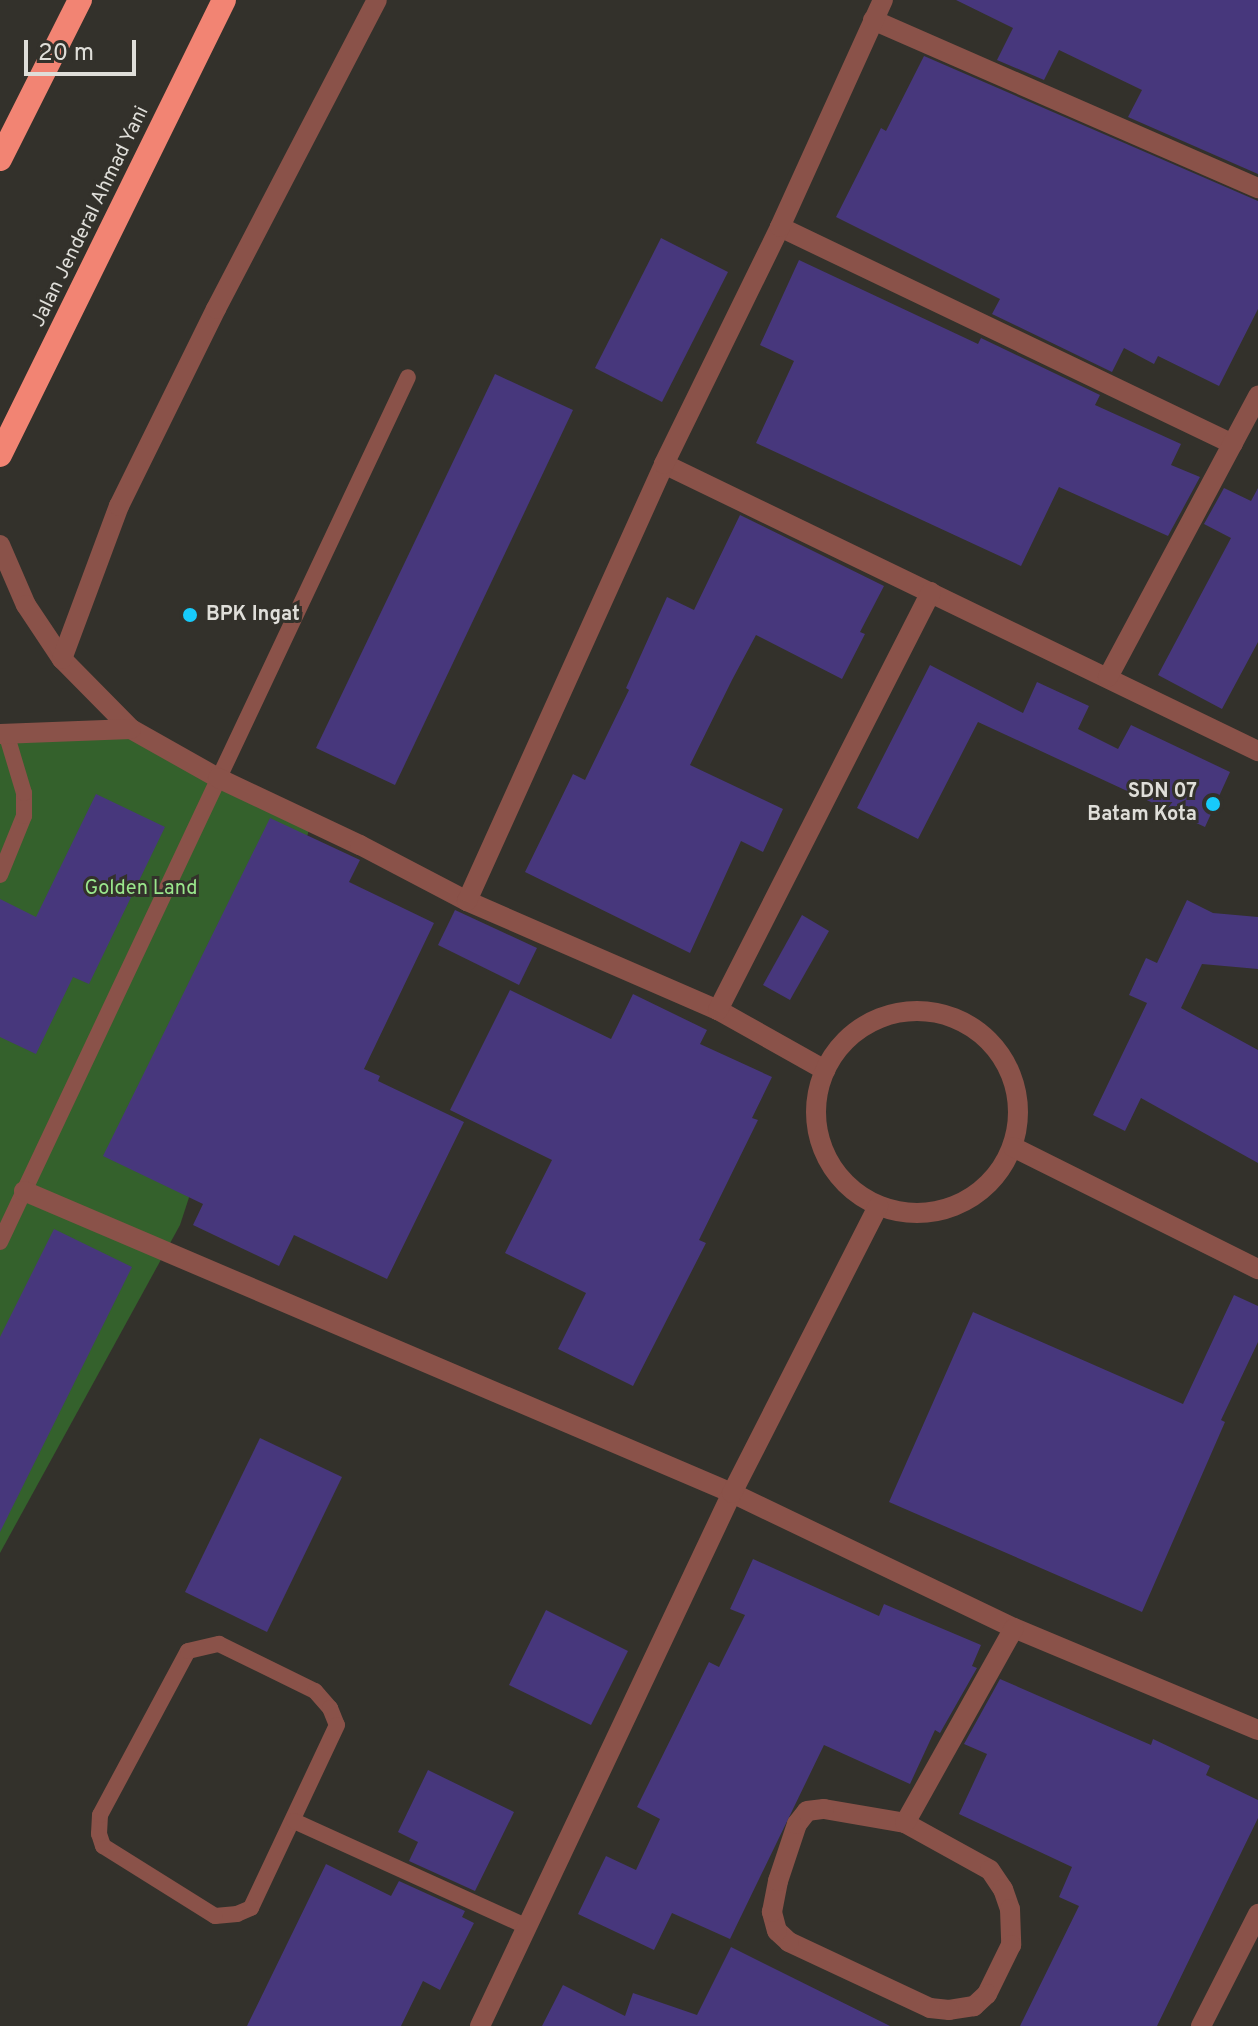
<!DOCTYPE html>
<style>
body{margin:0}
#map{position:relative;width:1258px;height:2026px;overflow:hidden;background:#33312b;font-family:Overpass,sans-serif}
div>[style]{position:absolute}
.green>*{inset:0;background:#34612c}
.building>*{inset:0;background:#47377c}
.lane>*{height:16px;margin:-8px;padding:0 8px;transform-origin:8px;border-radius:8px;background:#8a5249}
.street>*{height:20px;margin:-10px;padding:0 10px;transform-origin:10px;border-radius:10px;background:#8a5249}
.street>.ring{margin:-10px;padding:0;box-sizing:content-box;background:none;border:20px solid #8a5249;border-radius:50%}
.highway>*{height:24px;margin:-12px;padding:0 12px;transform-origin:12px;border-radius:12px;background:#f28473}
.dots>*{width:22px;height:22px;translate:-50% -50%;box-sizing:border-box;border:4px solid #33312b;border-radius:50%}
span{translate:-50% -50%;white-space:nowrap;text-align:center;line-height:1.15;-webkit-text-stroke:6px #33312b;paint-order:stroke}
.street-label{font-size:20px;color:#dfded9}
.poi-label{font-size:20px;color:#dfded9;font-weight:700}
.left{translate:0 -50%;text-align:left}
.right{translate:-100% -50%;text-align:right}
.park-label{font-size:20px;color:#9ae68c}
.scale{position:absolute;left:24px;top:40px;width:112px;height:36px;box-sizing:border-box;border:4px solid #dfded9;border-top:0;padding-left:10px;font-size:24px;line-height:28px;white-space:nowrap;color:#dfded9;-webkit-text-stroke:6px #33312b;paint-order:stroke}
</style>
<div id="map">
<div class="green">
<i style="clip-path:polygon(126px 722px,314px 815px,180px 1225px,0 1553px,0 730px)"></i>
</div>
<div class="building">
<i style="clip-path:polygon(956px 0,1258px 0,1258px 174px,1128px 117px,1142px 90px,1059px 50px,1044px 80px,997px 60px,1013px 28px)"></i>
<i style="clip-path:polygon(924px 56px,1258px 201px,1258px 309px,1219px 386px,1158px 356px,1154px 364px,1124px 348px,1112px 372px,992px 314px,1000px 299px,836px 217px,881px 128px,886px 131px)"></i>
<i style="clip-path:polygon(661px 238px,728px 272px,662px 402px,595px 368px)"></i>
<i style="clip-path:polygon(799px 260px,978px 344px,981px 338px,1100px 395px,1095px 405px,1181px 444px,1171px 465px,1200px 477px,1168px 536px,1059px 487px,1021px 566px,756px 443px,794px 361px,760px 345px)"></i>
<i style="clip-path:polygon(495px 374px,573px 410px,395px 785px,316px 748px)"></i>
<i style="clip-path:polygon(1224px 488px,1251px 501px,1258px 488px,1258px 642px,1222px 709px,1158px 675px,1231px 538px,1204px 524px)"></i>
<i style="clip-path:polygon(740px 515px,884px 586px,860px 632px,865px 634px,842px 679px,756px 635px,732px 680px,690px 765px,783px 809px,763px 852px,741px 841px,690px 953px,525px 872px,573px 774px,585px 780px,629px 690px,626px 688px,667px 597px,694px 610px)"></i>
<i style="clip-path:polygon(930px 665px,1023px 713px,1037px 682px,1089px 706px,1078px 729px,1118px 749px,1131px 725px,1230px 772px,1205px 827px,978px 722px,918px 839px,857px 808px)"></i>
<i style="clip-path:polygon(96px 794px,165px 827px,89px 984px,73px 977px,36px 1054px,0 1037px,0 899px,36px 917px)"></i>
<i style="clip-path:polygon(270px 818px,360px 860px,349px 882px,434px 923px,364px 1069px,380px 1076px,378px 1081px,464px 1122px,387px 1279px,294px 1235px,279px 1266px,193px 1225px,203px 1204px,103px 1156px)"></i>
<i style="clip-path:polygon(1187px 900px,1213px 913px,1258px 917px,1258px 969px,1202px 964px,1181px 1008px,1258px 1050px,1258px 1163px,1141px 1098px,1125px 1131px,1093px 1115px,1147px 1003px,1129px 995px,1146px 958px,1157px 963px)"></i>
<i style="clip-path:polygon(455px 910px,537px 948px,519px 985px,438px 945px)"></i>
<i style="clip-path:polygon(802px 915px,829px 931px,790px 1000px,763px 985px)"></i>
<i style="clip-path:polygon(510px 990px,611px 1039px,633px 994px,707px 1030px,700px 1044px,772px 1077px,752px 1118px,758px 1120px,699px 1240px,706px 1243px,633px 1386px,558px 1349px,586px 1293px,505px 1253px,552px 1160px,450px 1110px)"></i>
<i style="clip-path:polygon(54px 1229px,132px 1267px,0 1532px,0 1337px)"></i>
<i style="clip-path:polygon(1234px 1295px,1258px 1306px,1258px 1342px,1221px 1420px,1225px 1422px,1142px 1612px,889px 1502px,973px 1312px,1183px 1404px)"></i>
<i style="clip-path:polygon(260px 1438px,342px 1477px,267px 1632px,185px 1592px)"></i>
<i style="clip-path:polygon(753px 1559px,879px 1616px,884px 1604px,981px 1645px,972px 1666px,977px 1668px,940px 1733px,935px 1730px,910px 1784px,824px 1745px,730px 1939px,672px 1913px,654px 1950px,578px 1914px,606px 1856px,636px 1870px,660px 1819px,637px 1807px,709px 1662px,719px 1667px,745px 1615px,730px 1609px)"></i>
<i style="clip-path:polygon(546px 1610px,628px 1651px,591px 1725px,509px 1685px)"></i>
<i style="clip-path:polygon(1000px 1679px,1151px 1745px,1153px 1739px,1210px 1766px,1206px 1775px,1258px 1800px,1258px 1818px,1157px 2026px,1020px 2026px,1079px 1906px,1059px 1897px,1072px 1867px,959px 1814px,987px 1754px,964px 1744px)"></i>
<i style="clip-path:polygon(428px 1770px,514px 1812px,475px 1891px,409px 1861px,418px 1842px,398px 1832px)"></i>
<i style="clip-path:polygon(326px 1864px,391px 1896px,399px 1881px,465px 1911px,462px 1917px,474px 1923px,440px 1990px,423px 1981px,401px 2026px,247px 2026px)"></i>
<i style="clip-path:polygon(731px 1947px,890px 2026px,542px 2026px,563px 1985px,625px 2016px,633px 1993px,697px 2015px)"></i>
</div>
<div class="lane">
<i style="left:0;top:875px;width:64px;rotate:-67.9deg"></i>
<i style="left:24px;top:816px;width:23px;rotate:-90deg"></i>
<i style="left:24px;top:793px;width:63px;rotate:-106.7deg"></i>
<i style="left:0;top:1242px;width:956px;rotate:-64.75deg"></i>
<i style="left:219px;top:1644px;width:107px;rotate:26.1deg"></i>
<i style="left:315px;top:1691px;width:23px;rotate:49deg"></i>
<i style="left:330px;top:1708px;width:18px;rotate:68deg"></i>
<i style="left:337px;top:1725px;width:202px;rotate:115.2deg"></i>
<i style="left:251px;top:1908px;width:15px;rotate:157deg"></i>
<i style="left:237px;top:1914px;width:22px;rotate:175deg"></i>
<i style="left:215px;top:1916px;width:132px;rotate:-148deg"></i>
<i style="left:103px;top:1846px;width:13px;rotate:-108deg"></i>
<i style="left:99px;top:1834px;width:19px;rotate:-87deg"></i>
<i style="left:100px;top:1815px;width:186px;rotate:-61.8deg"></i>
<i style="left:188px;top:1651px;width:32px;rotate:-13deg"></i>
<i style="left:294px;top:1821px;width:257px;rotate:24.4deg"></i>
</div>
<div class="street">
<i style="left:873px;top:20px;width:420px;rotate:23.6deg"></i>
<i style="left:780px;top:227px;width:502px;rotate:25.6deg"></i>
<i style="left:664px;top:464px;width:660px;rotate:25.79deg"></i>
<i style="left:0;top:545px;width:65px;rotate:66.6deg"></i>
<i style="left:26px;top:605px;width:65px;rotate:56.3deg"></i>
<i style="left:62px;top:659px;width:98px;rotate:45.4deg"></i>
<i style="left:131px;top:729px;width:100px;rotate:29.4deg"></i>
<i style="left:218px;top:778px;width:157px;rotate:25.3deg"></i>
<i style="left:360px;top:845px;width:121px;rotate:27.6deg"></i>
<i style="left:467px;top:901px;width:274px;rotate:23.5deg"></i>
<i style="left:718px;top:1010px;width:123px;rotate:29.3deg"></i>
<i style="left:62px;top:659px;width:163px;rotate:-69.6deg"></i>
<i style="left:119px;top:506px;width:220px;rotate:-63.8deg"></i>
<i style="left:216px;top:309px;width:348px;rotate:-62.5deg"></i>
<i style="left:1108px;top:677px;width:319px;rotate:-61.9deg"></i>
<i style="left:0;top:734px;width:131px;rotate:-2.2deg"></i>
<i style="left:467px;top:901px;width:479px;rotate:-65.7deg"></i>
<i style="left:664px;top:464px;width:264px;rotate:-63.9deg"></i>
<i style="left:780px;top:227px;width:249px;rotate:-65.6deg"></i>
<i style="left:718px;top:1010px;width:469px;rotate:-63deg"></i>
<i class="ring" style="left:816px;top:1011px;width:182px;height:182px"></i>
<i style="left:1013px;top:1147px;width:274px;rotate:26.5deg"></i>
<i style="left:24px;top:1191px;width:770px;rotate:23.1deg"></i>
<i style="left:732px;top:1493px;width:313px;rotate:25.6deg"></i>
<i style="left:1014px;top:1628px;width:264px;rotate:22.7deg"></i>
<i style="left:824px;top:1809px;width:82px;rotate:9.8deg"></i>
<i style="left:905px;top:1823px;width:97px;rotate:28.9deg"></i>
<i style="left:990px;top:1870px;width:23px;rotate:56deg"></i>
<i style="left:1003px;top:1889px;width:21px;rotate:71deg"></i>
<i style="left:1010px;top:1909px;width:36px;rotate:88deg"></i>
<i style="left:1011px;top:1945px;width:55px;rotate:116.1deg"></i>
<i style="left:987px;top:1994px;width:18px;rotate:137deg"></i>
<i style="left:974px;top:2006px;width:25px;rotate:171deg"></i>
<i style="left:949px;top:2010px;width:19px;rotate:-174deg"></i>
<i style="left:930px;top:2008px;width:156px;rotate:-154.9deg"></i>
<i style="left:789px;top:1942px;width:16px;rotate:-137deg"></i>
<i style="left:777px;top:1931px;width:20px;rotate:-105deg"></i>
<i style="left:772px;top:1912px;width:32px;rotate:-79deg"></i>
<i style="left:778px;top:1881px;width:60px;rotate:-71.6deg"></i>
<i style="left:797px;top:1824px;width:16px;rotate:-52deg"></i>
<i style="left:807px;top:1811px;width:17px;rotate:-7deg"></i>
<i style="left:905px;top:1823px;width:223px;rotate:-60.8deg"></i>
<i style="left:480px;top:2026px;width:590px;rotate:-64.7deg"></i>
<i style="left:732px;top:1493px;width:322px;rotate:-63deg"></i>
<i style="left:1201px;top:2026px;width:126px;rotate:-63deg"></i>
</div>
<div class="highway">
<i style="left:0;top:159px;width:178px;rotate:-63.3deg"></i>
<i style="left:0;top:455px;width:507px;rotate:-63.79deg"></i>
</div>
<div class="dots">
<i style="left:190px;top:615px;background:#17cafb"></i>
<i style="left:1213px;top:804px;background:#17cafb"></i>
</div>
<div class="street-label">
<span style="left:91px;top:217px;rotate:-64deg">Jalan Jenderal Ahmad Yani</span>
</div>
<div class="poi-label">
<span class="left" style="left:206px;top:615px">BPK Ingat</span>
<span class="right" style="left:1197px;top:804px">SDN 07<br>Batam Kota</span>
</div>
<div class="park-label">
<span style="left:141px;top:889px">Golden Land</span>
</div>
<div class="scale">20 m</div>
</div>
